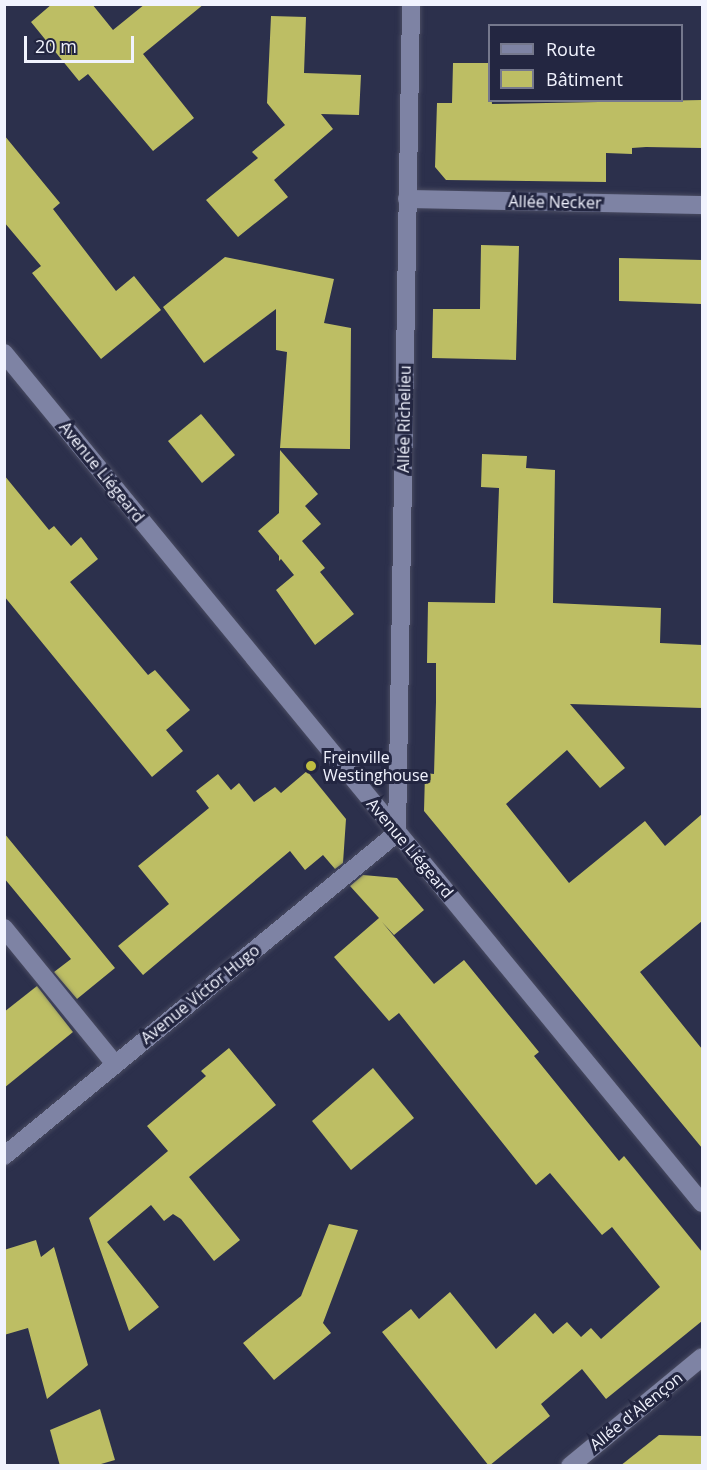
<!DOCTYPE html>
<meta charset="utf-8">
<style>
body{margin:0}
#map{position:relative;width:707px;height:1470px;overflow:hidden;background:#2c304c;font-family:"Open Sans",sans-serif}
div>[style]{position:absolute}
.building>*{inset:0;background:#bdbe64}
.roads{filter:drop-shadow(0 0 2px #4a4c62) drop-shadow(0 0 2px #4a4c62)}
.minor>*{height:18px;margin:-9px;padding:0 9px;transform-origin:9px;border-radius:9px;background:#7e83a4}
.dots>*{width:16px;height:16px;translate:-50% -50%;box-sizing:border-box;border:3px solid #232641;border-radius:50%}
span{translate:-50% -50%;white-space:nowrap;text-align:center;line-height:1.15;-webkit-text-stroke:6px #232641;paint-order:stroke}
.street-label{font-size:16px;color:#f1f3fe}
.poi-label{font-size:16px;color:#f1f3fe}
.left{translate:0 -50%;text-align:left}
.frame{position:absolute;inset:0;border:6px solid #f1f3fe;pointer-events:none}
.legend{position:absolute;left:488px;top:24px;width:195px;height:78px;box-sizing:border-box;background:#232641;border:2px solid #75788d;margin:0;padding:8px 10px;list-style:none;font-size:18px;color:#f1f3fe}
.legend li{display:flex;align-items:center;gap:12px;height:30px}
.legend b{width:30px;border:2px solid #75788d}
.scale{position:absolute;left:24px;top:36px;width:110px;height:27px;box-sizing:border-box;border:3px solid #f1f3fe;border-top:0;padding-left:8px;font-size:18px;line-height:21px;white-space:nowrap;color:#f1f3fe;-webkit-text-stroke:4px #232641;paint-order:stroke}
</style>
<div id="map">
<div class="building">
<i style="clip-path:polygon(52px 4px,92px 4px,113px 30px,145px 4px,204px 4px,143px 54px,194px 118px,153px 151px,88px 74px,79px 81px,31px 22px)"></i>
<i style="clip-path:polygon(271px 16px,306px 17px,304px 73px,361px 75px,359px 115px,321px 114px,333px 129px,274px 180px,288px 197px,238px 237px,206px 200px,258px 158px,252px 152px,285px 125px,267px 103px)"></i>
<i style="clip-path:polygon(453px 63px,489px 63px,492px 104px,702px 100px,702px 148px,646px 147px,632px 148px,632px 154px,606px 153px,606px 182px,446px 180px,435px 167px,437px 103px,452px 103px)"></i>
<i style="clip-path:polygon(4px 135px,60px 203px,53px 209px,116px 291px,134px 276px,161px 310px,101px 359px,32px 273px,41px 266px,4px 222px)"></i>
<i style="clip-path:polygon(481px 245px,519px 246px,516px 360px,432px 358px,433px 309px,480px 309px)"></i>
<i style="clip-path:polygon(225px 257px,334px 279px,324px 323px,351px 328px,350px 449px,280px 448px,287px 352px,276px 350px,276px 309px,204px 363px,163px 307px)"></i>
<i style="clip-path:polygon(619px 258px,702px 260px,702px 304px,619px 301px)"></i>
<i style="clip-path:polygon(201px 414px,235px 455px,202px 483px,168px 441px)"></i>
<i style="clip-path:polygon(280px 450px,318px 494px,305px 506px,321px 524px,302px 541px,325px 568px,320px 572px,354px 614px,315px 645px,276px 590px,294px 575px,281px 559px,279px 561px,279px 556px,258px 531px,279px 513px)"></i>
<i style="clip-path:polygon(482px 454px,527px 456px,526px 468px,555px 470px,553px 603px,661px 608px,660px 643px,702px 645px,702px 708px,570px 704px,625px 768px,600px 788px,567px 750px,506px 804px,569px 883px,645px 821px,665px 846px,702px 814px,702px 921px,640px 972px,702px 1049px,702px 1148px,424px 811px,425px 773px,434px 774px,436px 702px,436px 663px,427px 663px,428px 602px,495px 603px,499px 488px,481px 487px)"></i>
<i style="clip-path:polygon(4px 475px,49px 530px,54px 526px,71px 546px,81px 537px,98px 559px,70px 582px,148px 675px,155px 670px,190px 710px,166px 730px,183px 751px,152px 777px,4px 596px)"></i>
<i style="clip-path:polygon(307px 771px,346px 819px,343px 863px,335px 869px,323px 855px,305px 870px,290px 851px,143px 975px,118px 946px,169px 904px,138px 866px,209px 808px,196px 791px,218px 774px,231px 790px,239px 783px,254px 802px,275px 787px,281px 793px)"></i>
<i style="clip-path:polygon(4px 833px,115px 968px,77px 999px,54px 972px,71px 959px,4px 878px)"></i>
<i style="clip-path:polygon(363px 875px,397px 878px,424px 910px,394px 935px,382px 922px,434px 984px,464px 960px,539px 1052px,534px 1056px,619px 1161px,624px 1156px,702px 1252px,702px 1321px,606px 1399px,582px 1369px,541px 1404px,550px 1416px,489px 1466px,382px 1332px,411px 1309px,419px 1319px,450px 1292px,496px 1349px,535px 1313px,553px 1334px,567px 1322px,581px 1337px,591px 1328px,601px 1339px,660px 1287px,612px 1227px,602px 1235px,550px 1173px,536px 1185px,399px 1013px,389px 1021px,334px 957px,379px 918px,350px 886px)"></i>
<i style="clip-path:polygon(37px 986px,73px 1032px,4px 1088px,4px 1012px)"></i>
<i style="clip-path:polygon(229px 1048px,276px 1105px,189px 1177px,240px 1240px,214px 1261px,181px 1219px,173px 1214px,164px 1221px,151px 1205px,107px 1242px,159px 1307px,129px 1331px,89px 1218px,168px 1151px,147px 1126px,206px 1076px,201px 1071px)"></i>
<i style="clip-path:polygon(373px 1068px,414px 1118px,351px 1170px,312px 1121px)"></i>
<i style="clip-path:polygon(329px 1224px,358px 1230px,323px 1323px,331px 1333px,274px 1380px,243px 1343px,301px 1296px)"></i>
<i style="clip-path:polygon(36px 1240px,41px 1257px,54px 1247px,88px 1365px,47px 1399px,28px 1328px,4px 1335px,4px 1250px)"></i>
<i style="clip-path:polygon(100px 1409px,115px 1460px,94px 1466px,60px 1466px,50px 1430px)"></i>
<i style="clip-path:polygon(659px 1435px,702px 1436px,702px 1466px,620px 1466px)"></i>
</div>
<div class="roads">
<div class="minor">
<i style="left:407px;top:199px;width:295px;rotate:1.2deg"></i>
<i style="left:4px;top:353px;width:1100px;rotate:50.61deg"></i>
<i style="left:397px;top:833px;width:829px;rotate:-89.03deg"></i>
<i style="left:4px;top:928px;width:176px;rotate:50.8deg"></i>
<i style="left:4px;top:1156px;width:509px;rotate:-39.42deg"></i>
<i style="left:570px;top:1466px;width:171px;rotate:-39.5deg"></i>
</div>
</div>
<div class="dots">
<i style="left:311px;top:766px;background:#bfbe41"></i>
</div>
<div class="street-label">
<span style="left:555px;top:202px;rotate:1deg">Allée Necker</span>
<span style="left:404px;top:419px;rotate:-89deg">Allée Richelieu</span>
<span style="left:102px;top:472px;rotate:51deg">Avenue Liégeard</span>
<span style="left:410px;top:848px;rotate:50deg">Avenue Liégeard</span>
<span style="left:200px;top:994px;rotate:-39deg">Avenue Victor Hugo</span>
<span style="left:636px;top:1411px;rotate:-39deg">Allée d'Alençon</span>
</div>
<div class="poi-label">
<span class="left" style="left:323px;top:766px">Freinville<br>Westinghouse</span>
</div>
<div class="frame"></div>
<ul class="legend">
<li><b style="height:8px;background:#7e83a4"></b>Route</li>
<li><b style="height:16px;background:#bdbe64"></b>Bâtiment</li>
</ul>
<div class="scale">20 m</div>
</div>
